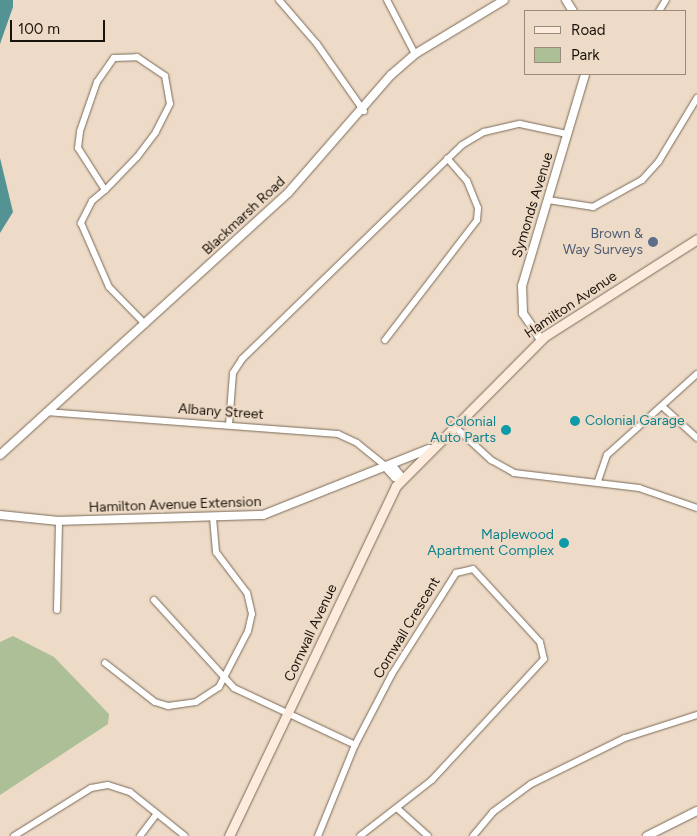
<!DOCTYPE html>
<style>
body{margin:0}
#map{position:relative;width:697px;height:836px;overflow:hidden;background:#eedbc7;font-family:Figtree,sans-serif}
div>[style]{position:absolute}
.green>*{inset:0;background:#adbf96}
.water>*{inset:0;background:#539393}
.roads{filter:drop-shadow(0 0 1px #7a6a58) drop-shadow(0 0 1px #7a6a58)}
.minor>*{height:6px;margin:-3px;padding:0 3px;transform-origin:3px;border-radius:3px;background:#fff}
.tertiary>*{height:8px;margin:-4px;padding:0 4px;transform-origin:4px;border-radius:4px;background:#fff}
.secondary>*{height:9px;margin:-4.5px;padding:0 4.5px;transform-origin:4.5px;border-radius:4.5px;background:#fdecdd}
.dots>*{width:14px;height:14px;translate:-50% -50%;box-sizing:border-box;border:2px solid #eedbc7;border-radius:50%}
span{translate:-50% -50%;white-space:nowrap;text-align:center;line-height:1.15;-webkit-text-stroke:4px #eedbc7;paint-order:stroke}
.street-label{font-size:14px;color:#1a130c}
.service-label{font-size:14px;color:#4e5e75}
.right{translate:-100% -50%;text-align:right}
.culture-label{font-size:14px;color:#0d838f}
.left{translate:0 -50%;text-align:left}
.legend{position:absolute;left:524px;top:10px;width:162px;height:65px;box-sizing:border-box;background:#eedbc7;border:1px solid #998b7c;margin:0;padding:6px 9px;list-style:none;font-size:15px;color:#1a130c}
.legend li{display:flex;align-items:center;gap:10px;height:25px}
.legend b{width:25px;border:1px solid #998b7c}
.scale{position:absolute;left:10px;top:20px;width:95px;height:22px;box-sizing:border-box;border:2px solid #1a130c;border-top:0;padding-left:6px;font-size:15px;line-height:18px;white-space:nowrap;color:#1a130c;-webkit-text-stroke:4px #eedbc7;paint-order:stroke}
</style>
<div id="map">
<div class="green">
<i style="clip-path:polygon(13px 636px,54px 657px,109px 714px,108px 724px,0 795px,0 642px)"></i>
</div>
<div class="water">
<i style="clip-path:polygon(0 0,13px 0,13px 7px,0 44px)"></i>
<i style="clip-path:polygon(0 158px,13px 212px,0 233px)"></i>
</div>
<div class="roads">
<div class="minor">
<i style="left:279px;top:0;width:58px;rotate:49.2deg"></i>
<i style="left:317px;top:44px;width:82px;rotate:55deg"></i>
<i style="left:387px;top:0;width:61px;rotate:62.6deg"></i>
<i style="left:659px;top:11px;width:13px;rotate:-58deg"></i>
<i style="left:105px;top:190px;width:50px;rotate:-122.7deg"></i>
<i style="left:78px;top:148px;width:17px;rotate:-83deg"></i>
<i style="left:80px;top:131px;width:52px;rotate:-70.9deg"></i>
<i style="left:97px;top:82px;width:29px;rotate:-55deg"></i>
<i style="left:114px;top:58px;width:23px;rotate:-2deg"></i>
<i style="left:137px;top:57px;width:34px;rotate:34deg"></i>
<i style="left:165px;top:76px;width:28px;rotate:80deg"></i>
<i style="left:170px;top:104px;width:31px;rotate:117deg"></i>
<i style="left:156px;top:132px;width:31px;rotate:127deg"></i>
<i style="left:137px;top:157px;width:37px;rotate:134deg"></i>
<i style="left:111px;top:184px;width:8px;rotate:135deg"></i>
<i style="left:105px;top:190px;width:17px;rotate:140deg"></i>
<i style="left:92px;top:201px;width:25px;rotate:117deg"></i>
<i style="left:81px;top:223px;width:70px;rotate:66.4deg"></i>
<i style="left:109px;top:287px;width:52px;rotate:45.8deg"></i>
<i style="left:548px;top:200px;width:46px;rotate:8.8deg"></i>
<i style="left:593px;top:207px;width:56px;rotate:-28.9deg"></i>
<i style="left:642px;top:180px;width:25px;rotate:-48deg"></i>
<i style="left:659px;top:161px;width:74px;rotate:-58.9deg"></i>
<i style="left:385px;top:340px;width:151px;rotate:-52.5deg"></i>
<i style="left:477px;top:220px;width:12px;rotate:-85deg"></i>
<i style="left:478px;top:208px;width:29px;rotate:-112deg"></i>
<i style="left:467px;top:181px;width:30px;rotate:-131deg"></i>
<i style="left:663px;top:407px;width:46px;rotate:42.4deg"></i>
<i style="left:46px;top:412px;width:293px;rotate:4.3deg"></i>
<i style="left:338px;top:434px;width:21px;rotate:25deg"></i>
<i style="left:357px;top:443px;width:36px;rotate:39deg"></i>
<i style="left:229px;top:425px;width:52px;rotate:-85.6deg"></i>
<i style="left:233px;top:373px;width:17px;rotate:-57deg"></i>
<i style="left:242px;top:359px;width:307px;rotate:-44.2deg"></i>
<i style="left:462px;top:145px;width:26px;rotate:-31deg"></i>
<i style="left:484px;top:132px;width:37px;rotate:-13deg"></i>
<i style="left:520px;top:124px;width:48px;rotate:12deg"></i>
<i style="left:453px;top:425px;width:52px;rotate:42.6deg"></i>
<i style="left:491px;top:460px;width:26px;rotate:29deg"></i>
<i style="left:514px;top:473px;width:126px;rotate:6.8deg"></i>
<i style="left:639px;top:488px;width:61px;rotate:19deg"></i>
<i style="left:598px;top:481px;width:28px;rotate:-71deg"></i>
<i style="left:607px;top:455px;width:121px;rotate:-42deg"></i>
<i style="left:154px;top:600px;width:119px;rotate:47.7deg"></i>
<i style="left:234px;top:688px;width:134px;rotate:25.2deg"></i>
<i style="left:57px;top:610px;width:89px;rotate:-88.7deg"></i>
<i style="left:105px;top:663px;width:63px;rotate:38deg"></i>
<i style="left:155px;top:702px;width:14px;rotate:17deg"></i>
<i style="left:168px;top:706px;width:28px;rotate:-8deg"></i>
<i style="left:196px;top:702px;width:27px;rotate:-33deg"></i>
<i style="left:219px;top:687px;width:63px;rotate:-62.6deg"></i>
<i style="left:248px;top:631px;width:17px;rotate:-77deg"></i>
<i style="left:252px;top:614px;width:22px;rotate:-103deg"></i>
<i style="left:247px;top:593px;width:51px;rotate:-127.1deg"></i>
<i style="left:216px;top:552px;width:33px;rotate:-95deg"></i>
<i style="left:398px;top:809px;width:40px;rotate:42deg"></i>
<i style="left:14px;top:836px;width:91px;rotate:-31.9deg"></i>
<i style="left:91px;top:788px;width:17px;rotate:-10deg"></i>
<i style="left:108px;top:785px;width:23px;rotate:18deg"></i>
<i style="left:130px;top:792px;width:70px;rotate:38.7deg"></i>
<i style="left:140px;top:836px;width:26px;rotate:-53deg"></i>
<i style="left:318px;top:836px;width:98px;rotate:-67.9deg"></i>
<i style="left:355px;top:745px;width:80px;rotate:-62.5deg"></i>
<i style="left:392px;top:674px;width:120px;rotate:-57.6deg"></i>
<i style="left:456px;top:573px;width:17px;rotate:-13deg"></i>
<i style="left:473px;top:569px;width:99px;rotate:47.5deg"></i>
<i style="left:540px;top:642px;width:17px;rotate:77deg"></i>
<i style="left:544px;top:659px;width:165px;rotate:132.8deg"></i>
<i style="left:432px;top:780px;width:91px;rotate:142.1deg"></i>
<i style="left:473px;top:836px;width:31px;rotate:-50deg"></i>
<i style="left:493px;top:812px;width:47px;rotate:-36.4deg"></i>
<i style="left:531px;top:784px;width:105px;rotate:-26.1deg"></i>
<i style="left:625px;top:738px;width:76px;rotate:-17.7deg"></i>
</div>
<div class="tertiary">
<i style="left:566px;top:0;width:13px;rotate:58deg"></i>
<i style="left:541px;top:340px;width:32px;rotate:-124deg"></i>
<i style="left:523px;top:313px;width:27px;rotate:-92deg"></i>
<i style="left:522px;top:286px;width:221px;rotate:-73.4deg"></i>
<i style="left:0;top:455px;width:389px;rotate:-42.3deg"></i>
<i style="left:288px;top:193px;width:157px;rotate:-48.9deg"></i>
<i style="left:391px;top:75px;width:32px;rotate:-41deg"></i>
<i style="left:415px;top:54px;width:104px;rotate:-31.2deg"></i>
<i style="left:385px;top:466px;width:15px;rotate:48deg"></i>
<i style="left:395px;top:477px;width:7px;rotate:8deg"></i>
<i style="left:387px;top:467px;width:6px"></i>
<i style="left:393px;top:467px;width:14px;rotate:51deg"></i>
<i style="left:0;top:515px;width:59px;rotate:5.8deg"></i>
<i style="left:59px;top:521px;width:204px;rotate:-1.7deg"></i>
<i style="left:263px;top:515px;width:179px;rotate:-21.7deg"></i>
<i style="left:647px;top:836px;width:56px;rotate:-26.6deg"></i>
</div>
<div class="secondary">
<i style="left:229px;top:836px;width:388px;rotate:-64.5deg"></i>
<i style="left:396px;top:486px;width:211px;rotate:-45.2deg"></i>
<i style="left:545px;top:336px;width:180px;rotate:-32.5deg"></i>
</div>
</div>
<div class="dots">
<i style="left:653px;top:242px;background:#5c6f8a"></i>
<i style="left:575px;top:421px;background:#0f9aa8"></i>
<i style="left:506px;top:430px;background:#0f9aa8"></i>
<i style="left:564px;top:543px;background:#0f9aa8"></i>
</div>
<div class="street-label">
<span style="left:533px;top:205px;rotate:-73deg">Symonds Avenue</span>
<span style="left:244px;top:216px;rotate:-43deg">Blackmarsh Road</span>
<span style="left:571px;top:305px;rotate:-34deg">Hamilton Avenue</span>
<span style="left:221px;top:412px;rotate:4deg">Albany Street</span>
<span style="left:175px;top:505px;rotate:-2deg">Hamilton Avenue Extension</span>
<span style="left:407px;top:628px;rotate:-59deg">Cornwall Crescent</span>
<span style="left:311px;top:633px;rotate:-65deg">Cornwall Avenue</span>
</div>
<div class="service-label">
<span class="right" style="left:643px;top:242px">Brown &amp;<br>Way Surveys</span>
</div>
<div class="culture-label">
<span class="left" style="left:585px;top:421px">Colonial Garage</span>
<span class="right" style="left:496px;top:430px">Colonial<br>Auto Parts</span>
<span class="right" style="left:554px;top:543px">Maplewood<br>Apartment Complex</span>
</div>
<ul class="legend">
<li><b style="height:6px;background:#fdecdd"></b>Road</li>
<li><b style="height:14px;background:#adbf96"></b>Park</li>
</ul>
<div class="scale">100 m</div>
</div>
